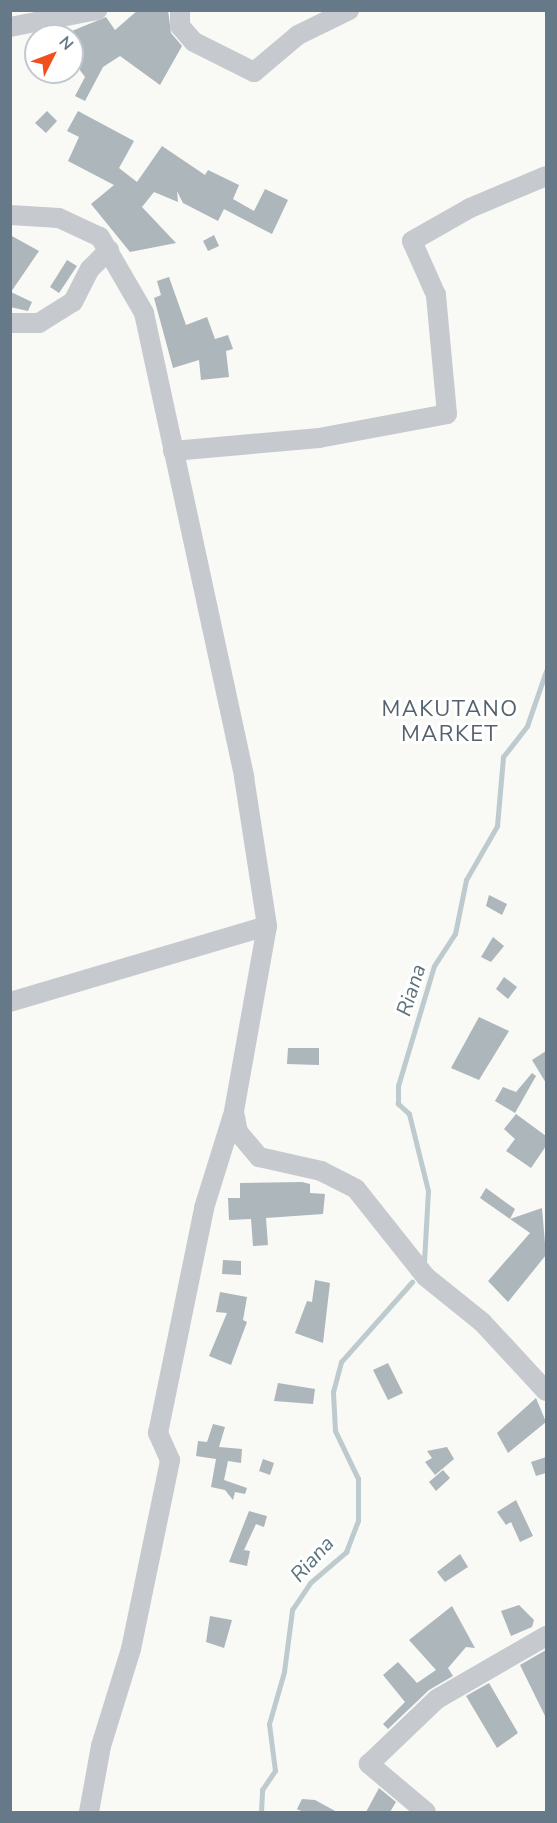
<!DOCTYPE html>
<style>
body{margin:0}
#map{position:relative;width:557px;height:1823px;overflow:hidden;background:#f9f9f6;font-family:"Nunito Sans",sans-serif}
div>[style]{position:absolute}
.stream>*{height:4.5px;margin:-2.25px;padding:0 2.25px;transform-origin:2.25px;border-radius:2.25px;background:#bdcace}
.building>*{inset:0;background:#acb6bb}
.minor>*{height:20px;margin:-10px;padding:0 10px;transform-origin:10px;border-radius:10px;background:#c6cace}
span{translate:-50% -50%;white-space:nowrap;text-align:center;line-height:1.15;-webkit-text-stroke:6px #fff;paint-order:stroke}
.water-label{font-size:21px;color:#5c747d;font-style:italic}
.quarter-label{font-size:22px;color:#54626e;letter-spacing:1.5px}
.frame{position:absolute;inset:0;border:12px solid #657989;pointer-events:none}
.north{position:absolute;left:24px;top:24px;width:60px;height:60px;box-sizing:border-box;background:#fff;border:2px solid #c1c9d0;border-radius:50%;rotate:48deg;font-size:16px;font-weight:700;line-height:24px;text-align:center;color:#657989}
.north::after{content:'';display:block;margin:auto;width:21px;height:27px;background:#f14f1e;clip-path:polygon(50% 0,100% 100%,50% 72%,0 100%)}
</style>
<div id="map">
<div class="stream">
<i style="left:424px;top:1262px;width:71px;rotate:-86.8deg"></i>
<i style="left:428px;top:1191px;width:79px;rotate:-103.9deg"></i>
<i style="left:409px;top:1114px;width:15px;rotate:-138deg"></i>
<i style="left:398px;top:1104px;width:18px;rotate:-90deg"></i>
<i style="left:398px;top:1086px;width:125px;rotate:-73.3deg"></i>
<i style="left:434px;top:966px;width:38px;rotate:-57deg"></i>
<i style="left:455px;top:934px;width:55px;rotate:-78.5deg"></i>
<i style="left:466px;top:880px;width:62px;rotate:-60.1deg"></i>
<i style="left:497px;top:826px;width:69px;rotate:-85deg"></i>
<i style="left:503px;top:757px;width:39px;rotate:-52deg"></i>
<i style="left:527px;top:726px;width:58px;rotate:-70.9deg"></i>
<i style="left:261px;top:1812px;width:22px;rotate:-87deg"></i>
<i style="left:262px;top:1790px;width:23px;rotate:-56deg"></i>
<i style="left:275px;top:1771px;width:47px;rotate:-97.3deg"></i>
<i style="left:269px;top:1724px;width:54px;rotate:-73.9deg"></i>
<i style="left:284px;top:1672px;width:63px;rotate:-82.6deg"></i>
<i style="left:292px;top:1610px;width:32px;rotate:-56deg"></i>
<i style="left:310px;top:1583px;width:48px;rotate:-40.7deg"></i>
<i style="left:346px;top:1552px;width:33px;rotate:-69deg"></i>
<i style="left:358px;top:1521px;width:42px;rotate:-90deg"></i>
<i style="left:358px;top:1479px;width:53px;rotate:-115.6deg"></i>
<i style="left:335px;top:1431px;width:39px;rotate:-93deg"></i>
<i style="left:333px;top:1392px;width:31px;rotate:-75deg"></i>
<i style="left:341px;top:1362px;width:107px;rotate:-48.4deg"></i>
</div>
<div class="building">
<i style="clip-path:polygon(138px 10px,168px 10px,171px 33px,182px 46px,160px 85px,120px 56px,103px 67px,85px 101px,75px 96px,85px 77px,74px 62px,83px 55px,67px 33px,106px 17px,115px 30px)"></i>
<i style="clip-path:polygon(47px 111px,57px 121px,46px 133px,35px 123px)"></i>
<i style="clip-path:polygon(78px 111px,134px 141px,119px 168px,137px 182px,162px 146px,205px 175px,208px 170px,239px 185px,233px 199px,254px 211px,265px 189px,288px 200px,272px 234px,224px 209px,218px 221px,183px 203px,177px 191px,178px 202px,154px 192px,142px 207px,176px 243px,130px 252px,91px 204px,114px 185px,68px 161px,79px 137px,67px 131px)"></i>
<i style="clip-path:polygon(10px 235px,39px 251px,11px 292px,32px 302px,28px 311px,10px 307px)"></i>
<i style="clip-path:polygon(214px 235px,219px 246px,208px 251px,203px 241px)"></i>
<i style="clip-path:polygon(67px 260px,77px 266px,59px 293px,50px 287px)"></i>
<i style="clip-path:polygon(169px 277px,186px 325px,207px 317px,215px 339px,228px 335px,233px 349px,226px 351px,229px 377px,201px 380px,199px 360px,173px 368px,154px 298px,161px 295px,157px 281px)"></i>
<i style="clip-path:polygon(489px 895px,507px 904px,502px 915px,486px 906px)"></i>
<i style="clip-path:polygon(493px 937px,504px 946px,491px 962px,481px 957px)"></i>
<i style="clip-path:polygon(504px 977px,517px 987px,508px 999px,496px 989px)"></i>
<i style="clip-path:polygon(479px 1017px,509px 1031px,479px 1080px,451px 1068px)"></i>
<i style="clip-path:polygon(288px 1048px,319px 1048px,319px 1065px,287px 1064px)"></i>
<i style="clip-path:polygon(546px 1051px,546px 1083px,532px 1060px)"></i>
<i style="clip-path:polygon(532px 1073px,536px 1076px,515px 1113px,495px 1101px,503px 1087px,516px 1092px)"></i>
<i style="clip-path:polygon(516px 1114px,546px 1136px,546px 1146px,531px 1168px,506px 1151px,515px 1139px,504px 1129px)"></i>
<i style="clip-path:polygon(302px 1182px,310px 1184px,310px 1193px,325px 1194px,323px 1214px,266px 1218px,268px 1245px,253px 1246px,251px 1219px,229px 1220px,228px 1198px,240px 1198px,240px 1183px)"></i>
<i style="clip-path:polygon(486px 1188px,515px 1209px,510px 1219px,480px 1198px)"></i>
<i style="clip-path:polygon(542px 1208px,546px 1255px,508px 1302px,488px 1281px,530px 1233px,510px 1219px)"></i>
<i style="clip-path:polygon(223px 1260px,241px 1261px,241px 1275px,222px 1274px)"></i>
<i style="clip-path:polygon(315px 1280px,330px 1283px,323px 1343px,295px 1333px,307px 1301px,312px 1302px)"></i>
<i style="clip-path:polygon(220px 1292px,247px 1297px,243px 1320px,247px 1322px,231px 1365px,209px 1356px,227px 1313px,216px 1312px)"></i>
<i style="clip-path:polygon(388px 1363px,403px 1393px,388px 1400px,373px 1370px)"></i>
<i style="clip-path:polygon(278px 1383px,315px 1389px,313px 1404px,274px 1401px)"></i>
<i style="clip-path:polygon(536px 1398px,546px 1422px,508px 1453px,497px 1433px)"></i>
<i style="clip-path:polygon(213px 1424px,225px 1427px,219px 1447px,242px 1449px,241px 1463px,228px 1461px,224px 1480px,247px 1488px,245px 1494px,235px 1492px,233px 1500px,225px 1490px,211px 1487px,216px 1459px,196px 1456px,198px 1441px,207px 1442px)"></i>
<i style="clip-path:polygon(447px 1447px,454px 1459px,435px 1475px,425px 1462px,432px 1458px,427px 1451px)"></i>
<i style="clip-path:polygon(546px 1457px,546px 1473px,536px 1476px,531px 1462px)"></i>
<i style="clip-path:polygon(263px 1459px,274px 1463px,270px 1475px,259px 1471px)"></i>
<i style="clip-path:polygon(443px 1470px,450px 1478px,436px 1491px,429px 1482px)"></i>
<i style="clip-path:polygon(516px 1500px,533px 1536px,520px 1542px,511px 1522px,506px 1525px,497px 1512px)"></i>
<i style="clip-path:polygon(249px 1511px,267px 1516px,264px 1527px,256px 1524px,244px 1550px,250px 1551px,247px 1566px,229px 1562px)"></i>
<i style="clip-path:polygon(460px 1554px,468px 1567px,445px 1582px,437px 1572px)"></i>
<i style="clip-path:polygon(519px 1605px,534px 1620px,532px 1627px,511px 1636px,501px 1611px)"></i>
<i style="clip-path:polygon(452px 1606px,475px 1648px,466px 1647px,448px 1668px,453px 1676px,429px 1690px,388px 1729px,383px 1724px,405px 1702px,383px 1675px,398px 1662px,417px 1683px,436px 1670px,409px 1640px)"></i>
<i style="clip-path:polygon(210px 1616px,232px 1620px,224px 1648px,206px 1642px)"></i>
<i style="clip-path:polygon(546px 1650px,546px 1718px,520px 1665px)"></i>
<i style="clip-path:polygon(489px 1683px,518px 1733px,497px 1748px,466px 1696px)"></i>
<i style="clip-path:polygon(379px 1788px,396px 1802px,390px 1812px,366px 1812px)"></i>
<i style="clip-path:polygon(302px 1799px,315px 1800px,337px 1812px,303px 1812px,297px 1809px)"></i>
</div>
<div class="minor">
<i style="left:180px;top:10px;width:16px;rotate:90deg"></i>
<i style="left:180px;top:26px;width:21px;rotate:49deg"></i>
<i style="left:194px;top:42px;width:67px;rotate:26.6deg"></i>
<i style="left:254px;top:72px;width:57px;rotate:-40.1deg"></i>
<i style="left:298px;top:35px;width:57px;rotate:-26.1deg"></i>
<i style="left:10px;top:27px;width:89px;rotate:-11.1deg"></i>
<i style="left:10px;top:215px;width:49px;rotate:3.5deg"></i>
<i style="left:59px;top:218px;width:45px;rotate:24.9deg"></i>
<i style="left:100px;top:237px;width:88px;rotate:59.9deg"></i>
<i style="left:144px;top:313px;width:475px;rotate:77.8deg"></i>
<i style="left:244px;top:777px;width:151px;rotate:81.2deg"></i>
<i style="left:267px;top:926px;width:189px;rotate:100.1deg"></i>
<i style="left:234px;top:1112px;width:20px;rotate:79deg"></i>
<i style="left:238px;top:1132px;width:33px;rotate:50deg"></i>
<i style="left:259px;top:1157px;width:64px;rotate:12.7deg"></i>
<i style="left:321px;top:1171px;width:39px;rotate:27deg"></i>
<i style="left:356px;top:1189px;width:112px;rotate:51.5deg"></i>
<i style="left:426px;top:1277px;width:72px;rotate:38.8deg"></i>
<i style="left:482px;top:1322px;width:94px;rotate:47.2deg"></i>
<i style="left:10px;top:323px;width:29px"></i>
<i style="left:39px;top:323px;width:40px;rotate:-32deg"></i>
<i style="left:73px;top:302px;width:37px;rotate:-63deg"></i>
<i style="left:90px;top:269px;width:27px;rotate:-45deg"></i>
<i style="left:173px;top:451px;width:147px;rotate:-5.1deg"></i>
<i style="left:319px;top:438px;width:130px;rotate:-10.6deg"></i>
<i style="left:447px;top:414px;width:120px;rotate:-95.3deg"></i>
<i style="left:436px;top:295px;width:59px;rotate:-114deg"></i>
<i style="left:412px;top:241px;width:67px;rotate:-29.6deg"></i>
<i style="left:470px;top:208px;width:82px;rotate:-22.8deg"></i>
<i style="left:10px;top:1002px;width:268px;rotate:-16.5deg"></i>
<i style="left:89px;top:1812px;width:67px;rotate:-79.7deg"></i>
<i style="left:101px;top:1746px;width:102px;rotate:-72.8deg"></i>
<i style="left:131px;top:1649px;width:193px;rotate:-78.3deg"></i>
<i style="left:170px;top:1460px;width:30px;rotate:-114deg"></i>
<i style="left:158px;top:1433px;width:230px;rotate:-78.4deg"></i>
<i style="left:204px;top:1208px;width:97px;rotate:-72.7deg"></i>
<i style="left:426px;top:1812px;width:75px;rotate:-139.9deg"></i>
<i style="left:369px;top:1764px;width:94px;rotate:-43.7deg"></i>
<i style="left:437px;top:1699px;width:126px;rotate:-30deg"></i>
</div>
<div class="water-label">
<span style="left:411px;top:990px;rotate:-72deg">Riana</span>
<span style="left:312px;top:1559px;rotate:-48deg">Riana</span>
</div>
<div class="quarter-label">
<span style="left:450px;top:722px">MAKUTANO<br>MARKET</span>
</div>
<div class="frame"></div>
<div class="north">N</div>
</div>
